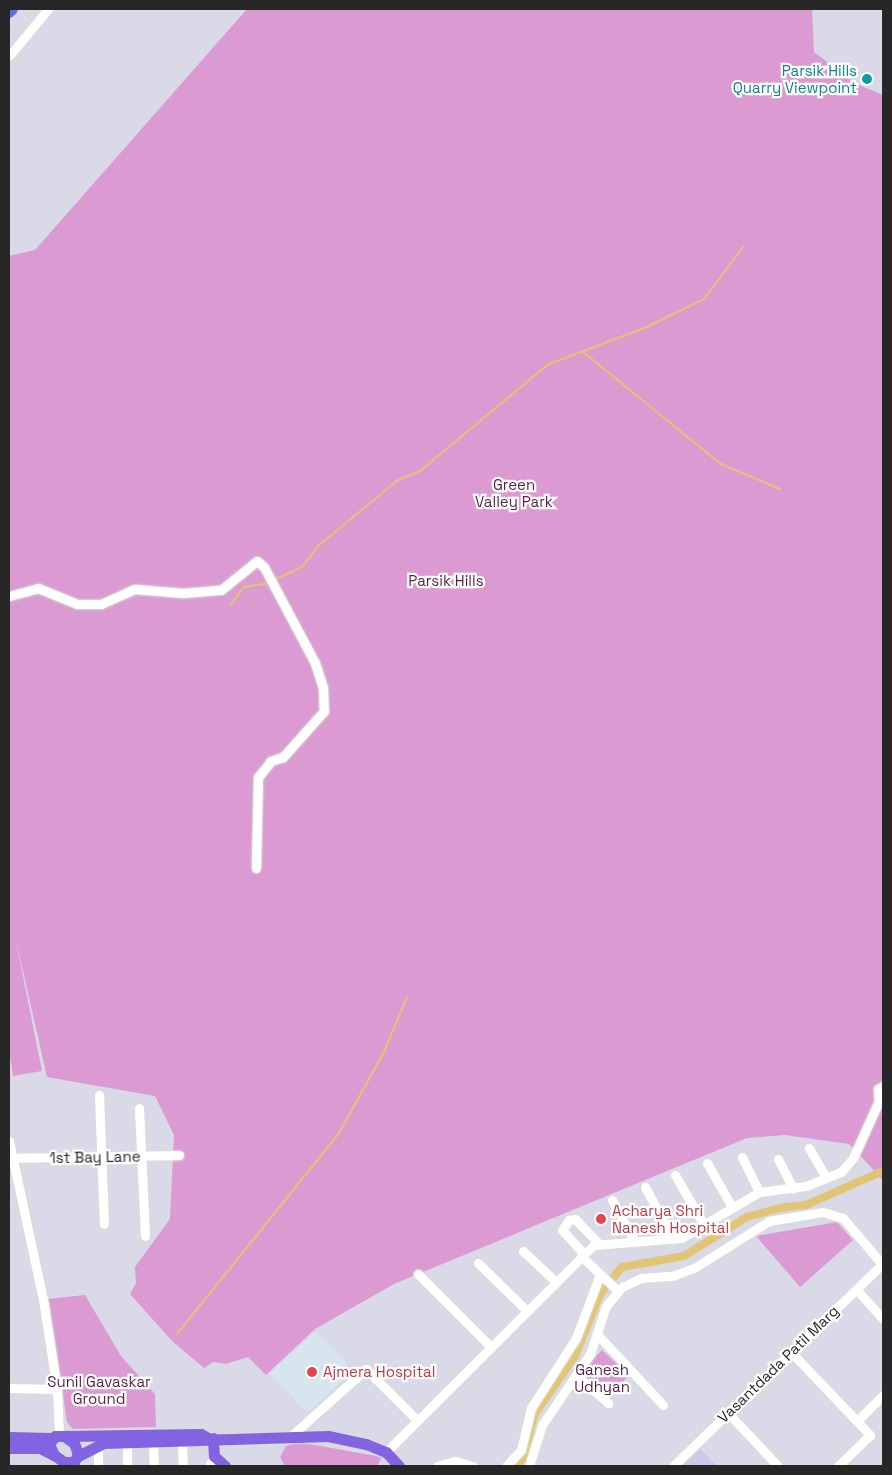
<!DOCTYPE html>
<style>
body{margin:0}
#map{position:relative;width:892px;height:1475px;overflow:hidden;background:#dad9e8;font-family:"Space Grotesk",sans-serif}
div>[style]{position:absolute}
.education>*{inset:0;background:#cec9e9}
.medical>*{inset:0;background:#d7e5ef}
.green>*{inset:0;background:#db9ad2}
.stream>*{height:2px;margin:-1px;padding:0 1px;transform-origin:1px;border-radius:1px;background:#e2c574}
.canal>*{height:8px;margin:-4px;padding:0 4px;transform-origin:4px;border-radius:4px;background:#e2c574}
.roads{filter:drop-shadow(0 0 1px #dadfcf) drop-shadow(0 0 1px #dadfcf)}
.minor>*{height:9px;margin:-4.5px;padding:0 4.5px;transform-origin:4.5px;border-radius:4.5px;background:#fff}
.major>*{height:11px;margin:-5.5px;padding:0 5.5px;transform-origin:5.5px;border-radius:5.5px;background:#8264e3}
.highway>*{height:12px;margin:-6px;padding:0 6px;transform-origin:6px;border-radius:6px;background:#5e6cef}
.dots>*{width:14px;height:14px;translate:-50% -50%;box-sizing:border-box;border:2px solid #fff;border-radius:50%}
span{translate:-50% -50%;white-space:nowrap;text-align:center;line-height:1.15;-webkit-text-stroke:4.5px #fff;paint-order:stroke}
.culture-label{font-size:15px;color:#0d838f}
.right{translate:-100% -50%;text-align:right}
.park-label{font-size:15px;color:#5b1f4c}
.street-label{font-size:15px;color:#272727}
.health-label{font-size:15px;color:#be3a42}
.left{translate:0 -50%;text-align:left}
.frame{position:absolute;inset:0;border:10px solid #272727;pointer-events:none}
</style>
<div id="map">
<div class="education">
<i style="clip-path:polygon(700px 1449px,717px 1466px,682px 1466px)"></i>
</div>
<div class="medical">
<i style="clip-path:polygon(316px 1331px,353px 1371px,307px 1413px,270px 1373px)"></i>
</div>
<div class="green">
<i style="clip-path:polygon(247px 9px,812px 9px,814px 52px,854px 83px,883px 95px,883px 1180px,849px 1144px,785px 1135px,747px 1138px,394px 1284px,315px 1329px,266px 1375px,248px 1357px,226px 1364px,213px 1362px,204px 1368px,172px 1341px,130px 1294px,136px 1283px,135px 1267px,170px 1219px,174px 1135px,155px 1096px,47px 1077px,15px 936px,42px 1071px,13px 1076px,9px 1049px,9px 256px,35px 250px)"></i>
<i style="clip-path:polygon(837px 1222px,853px 1240px,800px 1287px,756px 1236px)"></i>
<i style="clip-path:polygon(85px 1295px,121px 1356px,155px 1394px,156px 1427px,73px 1429px,67px 1422px,48px 1299px)"></i>
<i style="clip-path:polygon(602px 1350px,629px 1375px,602px 1405px,575px 1379px)"></i>
<i style="clip-path:polygon(298px 1442px,382px 1457px,377px 1466px,285px 1466px,280px 1457px,286px 1446px)"></i>
</div>
<div class="stream">
<i style="left:583px;top:352px;width:178px;rotate:39.1deg"></i>
<i style="left:721px;top:464px;width:64px;rotate:23deg"></i>
<i style="left:274px;top:580px;width:31px;rotate:-25deg"></i>
<i style="left:302px;top:567px;width:25px;rotate:-53deg"></i>
<i style="left:317px;top:547px;width:105px;rotate:-39.6deg"></i>
<i style="left:398px;top:480px;width:24px;rotate:-22deg"></i>
<i style="left:420px;top:471px;width:165px;rotate:-39.8deg"></i>
<i style="left:547px;top:365px;width:107px;rotate:-20.8deg"></i>
<i style="left:647px;top:327px;width:64px;rotate:-26.2deg"></i>
<i style="left:704px;top:299px;width:65px;rotate:-53.1deg"></i>
<i style="left:230px;top:606px;width:24px;rotate:-54deg"></i>
<i style="left:244px;top:587px;width:26px;rotate:-9deg"></i>
<i style="left:177px;top:1334px;width:258px;rotate:-51.1deg"></i>
<i style="left:339px;top:1133px;width:90px;rotate:-60.9deg"></i>
<i style="left:383px;top:1054px;width:62px;rotate:-67.2deg"></i>
</div>
<div class="canal">
<i style="left:518px;top:1466px;width:11px;rotate:-56deg"></i>
<i style="left:524px;top:1457px;width:43px;rotate:-76.6deg"></i>
<i style="left:534px;top:1415px;width:72px;rotate:-55.2deg"></i>
<i style="left:575px;top:1356px;width:67px;rotate:-68deg"></i>
<i style="left:600px;top:1294px;width:35px;rotate:-51deg"></i>
<i style="left:622px;top:1267px;width:63px;rotate:-10.1deg"></i>
<i style="left:684px;top:1256px;width:74px;rotate:-31.8deg"></i>
<i style="left:747px;top:1217px;width:34px;rotate:-15deg"></i>
<i style="left:780px;top:1208px;width:26px;rotate:-7deg"></i>
<i style="left:806px;top:1205px;width:84px;rotate:-23.8deg"></i>
</div>
<div class="roads">
<div class="minor">
<i style="left:9px;top:56px;width:61px;rotate:-50.3deg"></i>
<i style="left:9px;top:596px;width:30px;rotate:-15deg"></i>
<i style="left:38px;top:588px;width:42px;rotate:22.3deg"></i>
<i style="left:77px;top:604px;width:24px"></i>
<i style="left:101px;top:604px;width:37px;rotate:-24deg"></i>
<i style="left:135px;top:589px;width:48px;rotate:4.8deg"></i>
<i style="left:183px;top:593px;width:38px;rotate:-5deg"></i>
<i style="left:221px;top:590px;width:46px;rotate:-38.9deg"></i>
<i style="left:257px;top:561px;width:9px;rotate:41deg"></i>
<i style="left:264px;top:567px;width:109px;rotate:62deg"></i>
<i style="left:315px;top:663px;width:25px;rotate:72deg"></i>
<i style="left:323px;top:687px;width:24px;rotate:88deg"></i>
<i style="left:324px;top:711px;width:62px;rotate:131.7deg"></i>
<i style="left:283px;top:757px;width:13px;rotate:162deg"></i>
<i style="left:271px;top:761px;width:21px;rotate:129deg"></i>
<i style="left:258px;top:777px;width:91px;rotate:91.3deg"></i>
<i style="left:99px;top:1095px;width:129px;rotate:87.8deg"></i>
<i style="left:139px;top:1108px;width:128px;rotate:87.3deg"></i>
<i style="left:9px;top:1141px;width:162px;rotate:77.9deg"></i>
<i style="left:43px;top:1299px;width:91px;rotate:81.2deg"></i>
<i style="left:57px;top:1389px;width:46px;rotate:87.5deg"></i>
<i style="left:809px;top:1148px;width:34px;rotate:60deg"></i>
<i style="left:742px;top:1157px;width:39px;rotate:64deg"></i>
<i style="left:9px;top:1158px;width:170px;rotate:-1deg"></i>
<i style="left:778px;top:1159px;width:33px;rotate:63deg"></i>
<i style="left:707px;top:1163px;width:51px;rotate:60.4deg"></i>
<i style="left:675px;top:1175px;width:58px;rotate:59.9deg"></i>
<i style="left:645px;top:1187px;width:59px;rotate:61.7deg"></i>
<i style="left:612px;top:1200px;width:46px;rotate:61.2deg"></i>
<i style="left:523px;top:1251px;width:44px;rotate:43.2deg"></i>
<i style="left:583px;top:1253px;width:31px;rotate:-132deg"></i>
<i style="left:562px;top:1230px;width:12px;rotate:-55deg"></i>
<i style="left:569px;top:1220px;width:6px;rotate:-9deg"></i>
<i style="left:575px;top:1219px;width:35px;rotate:46deg"></i>
<i style="left:581px;top:1256px;width:51px;rotate:43.4deg"></i>
<i style="left:478px;top:1263px;width:67px;rotate:44.4deg"></i>
<i style="left:418px;top:1274px;width:102px;rotate:45deg"></i>
<i style="left:856px;top:1289px;width:40px;rotate:48deg"></i>
<i style="left:597px;top:1334px;width:97px;rotate:47.1deg"></i>
<i style="left:791px;top:1352px;width:115px;rotate:46.4deg"></i>
<i style="left:870px;top:1435px;width:45px;rotate:135.9deg"></i>
<i style="left:576px;top:1375px;width:43px;rotate:41.2deg"></i>
<i style="left:9px;top:1388px;width:48px;rotate:1.2deg"></i>
<i style="left:728px;top:1413px;width:73px;rotate:46.7deg"></i>
<i style="left:857px;top:1421px;width:37px;rotate:-45deg"></i>
<i style="left:291px;top:1436px;width:101px;rotate:-41.8deg"></i>
<i style="left:366px;top:1369px;width:72px;rotate:45deg"></i>
<i style="left:182px;top:1442px;width:24px;rotate:88deg"></i>
<i style="left:127px;top:1443px;width:23px;rotate:90deg"></i>
<i style="left:153px;top:1443px;width:23px;rotate:88deg"></i>
<i style="left:98px;top:1445px;width:21px;rotate:90deg"></i>
<i style="left:386px;top:1452px;width:293px;rotate:-44.9deg"></i>
<i style="left:594px;top:1245px;width:87px;rotate:-4.6deg"></i>
<i style="left:681px;top:1238px;width:91px;rotate:-30.5deg"></i>
<i style="left:759px;top:1192px;width:47px;rotate:-7.3deg"></i>
<i style="left:806px;top:1186px;width:38px;rotate:-22deg"></i>
<i style="left:841px;top:1172px;width:18px;rotate:-49deg"></i>
<i style="left:853px;top:1158px;width:63px;rotate:-65.5deg"></i>
<i style="left:879px;top:1101px;width:12px;rotate:-95deg"></i>
<i style="left:878px;top:1089px;width:6px;rotate:-31deg"></i>
<i style="left:209px;top:1466px;width:11px;rotate:-63deg"></i>
<i style="left:437px;top:1466px;width:19px;rotate:-16deg"></i>
<i style="left:455px;top:1461px;width:19px;rotate:16deg"></i>
<i style="left:506px;top:1466px;width:22px;rotate:-47deg"></i>
<i style="left:521px;top:1450px;width:43px;rotate:-76.6deg"></i>
<i style="left:531px;top:1408px;width:83px;rotate:-57.3deg"></i>
<i style="left:576px;top:1338px;width:68px;rotate:-69.4deg"></i>
<i style="left:529px;top:1466px;width:43px;rotate:-72.4deg"></i>
<i style="left:542px;top:1425px;width:86px;rotate:-55.9deg"></i>
<i style="left:590px;top:1354px;width:51px;rotate:-71.6deg"></i>
<i style="left:606px;top:1306px;width:25px;rotate:-50deg"></i>
<i style="left:622px;top:1287px;width:21px;rotate:-25deg"></i>
<i style="left:641px;top:1278px;width:31px;rotate:-4deg"></i>
<i style="left:672px;top:1276px;width:23px;rotate:-20deg"></i>
<i style="left:694px;top:1268px;width:89px;rotate:-32.1deg"></i>
<i style="left:769px;top:1221px;width:55px;rotate:-9.5deg"></i>
<i style="left:823px;top:1212px;width:21px;rotate:17deg"></i>
<i style="left:843px;top:1218px;width:60px;rotate:49.7deg"></i>
<i style="left:673px;top:1466px;width:292px;rotate:-44deg"></i>
</div>
<div class="major">
<i style="left:55px;top:1436px;width:9px"></i>
<i style="left:64px;top:1436px;width:12px;rotate:35deg"></i>
<i style="left:74px;top:1443px;width:12px;rotate:70deg"></i>
<i style="left:78px;top:1454px;width:9px;rotate:117deg"></i>
<i style="left:74px;top:1462px;width:10px;rotate:180deg"></i>
<i style="left:64px;top:1462px;width:12px;rotate:-145deg"></i>
<i style="left:54px;top:1455px;width:12px;rotate:-114deg"></i>
<i style="left:49px;top:1444px;width:10px;rotate:-53deg"></i>
<i style="left:64px;top:1436px;width:137px;rotate:-0.8deg"></i>
<i style="left:201px;top:1434px;width:8px;rotate:30deg"></i>
<i style="left:9px;top:1437px;width:42px;rotate:1.4deg"></i>
<i style="left:213px;top:1438px;width:18px;rotate:87deg"></i>
<i style="left:214px;top:1456px;width:15px;rotate:42deg"></i>
<i style="left:9px;top:1448px;width:31px"></i>
<i style="left:40px;top:1448px;width:16px;rotate:27deg"></i>
<i style="left:78px;top:1456px;width:29px;rotate:-27deg"></i>
<i style="left:104px;top:1443px;width:224px;rotate:-1.8deg"></i>
<i style="left:328px;top:1436px;width:39px;rotate:12deg"></i>
<i style="left:366px;top:1444px;width:22px;rotate:22deg"></i>
<i style="left:386px;top:1452px;width:19px;rotate:47deg"></i>
</div>
<div class="highway">
<i style="left:9px;top:12px;width:4px;rotate:-45deg"></i>
</div>
</div>
<div class="dots">
<i style="left:867px;top:79px;background:#0f9aa8"></i>
<i style="left:601px;top:1219px;background:#e0444e"></i>
<i style="left:312px;top:1372px;background:#e0444e"></i>
</div>
<div class="culture-label">
<span class="right" style="left:857px;top:79px">Parsik Hills<br>Quarry Viewpoint</span>
</div>
<div class="park-label">
<span style="left:514px;top:493px">Green<br>Valley Park</span>
<span style="left:446px;top:581px">Parsik Hills</span>
<span style="left:602px;top:1378px">Ganesh<br>Udhyan</span>
<span style="left:99px;top:1390px">Sunil Gavaskar<br>Ground</span>
</div>
<div class="street-label">
<span style="left:95px;top:1157px;rotate:-1deg">1st Bay Lane</span>
<span style="left:778px;top:1364px;rotate:-44deg">Vasantdada Patil Marg</span>
</div>
<div class="health-label">
<span class="left" style="left:612px;top:1219px">Acharya Shri<br>Nanesh Hospital</span>
<span class="left" style="left:323px;top:1372px">Ajmera Hospital</span>
</div>
<div class="frame"></div>
</div>
